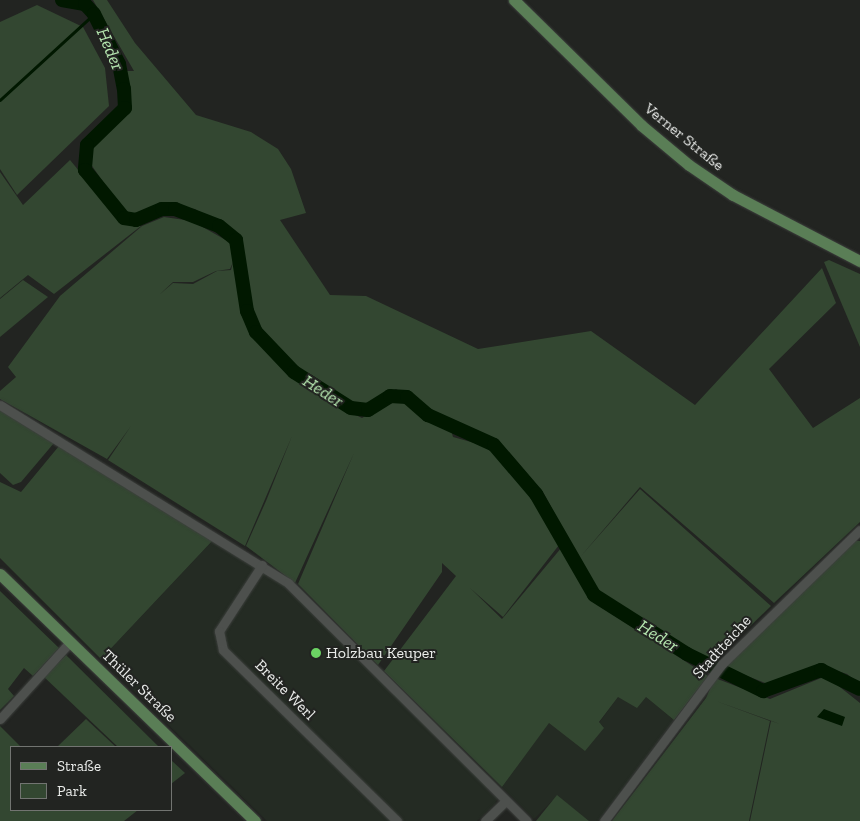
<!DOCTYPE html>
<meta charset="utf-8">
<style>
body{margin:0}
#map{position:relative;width:860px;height:821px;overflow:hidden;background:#222421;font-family:"Zilla Slab",serif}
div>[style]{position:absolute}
.built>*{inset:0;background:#242b23}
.green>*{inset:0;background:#334731}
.water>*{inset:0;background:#011800}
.stream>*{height:2.5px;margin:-1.25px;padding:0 1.25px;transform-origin:1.25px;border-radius:1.25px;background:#011800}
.river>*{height:14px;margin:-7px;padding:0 7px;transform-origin:7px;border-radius:7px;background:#011800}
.roads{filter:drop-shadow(0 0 1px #3c3f3c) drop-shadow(0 0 1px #3c3f3c)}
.minor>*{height:9px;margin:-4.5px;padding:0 4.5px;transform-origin:4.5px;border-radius:4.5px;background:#4d504d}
.major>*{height:11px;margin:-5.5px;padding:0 5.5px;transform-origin:5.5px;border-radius:5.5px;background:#5a7e56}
.dots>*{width:14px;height:14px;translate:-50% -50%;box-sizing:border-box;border:2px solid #222421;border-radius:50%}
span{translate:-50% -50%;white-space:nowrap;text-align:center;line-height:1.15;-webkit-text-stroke:4px #222421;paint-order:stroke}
.street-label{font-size:16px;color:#eaecea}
.poi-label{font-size:16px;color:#eaecea}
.left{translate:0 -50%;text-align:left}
.water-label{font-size:18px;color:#b6e7b0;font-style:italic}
.legend{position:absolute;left:10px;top:746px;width:162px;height:65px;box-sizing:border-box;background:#222421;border:1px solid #727471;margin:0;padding:6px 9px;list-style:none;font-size:15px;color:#eaecea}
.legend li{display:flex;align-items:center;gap:10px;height:25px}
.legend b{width:25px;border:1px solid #727471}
</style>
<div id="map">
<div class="built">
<i style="clip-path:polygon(214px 539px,285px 586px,498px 797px,495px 804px,477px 821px,267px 821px,101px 659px)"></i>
<i style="clip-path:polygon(618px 697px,646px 697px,674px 720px,598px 821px,589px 821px,557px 796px,534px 819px,502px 787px,549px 722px,604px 727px,599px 723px)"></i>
</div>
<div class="green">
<i style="clip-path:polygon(evenodd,93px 0,107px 0,135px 43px,196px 115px,251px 132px,278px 149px,291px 169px,306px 213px,280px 220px,330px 295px,366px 296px,478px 349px,591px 331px,695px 405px,822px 268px,836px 303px,769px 369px,813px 428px,860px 398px,860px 522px,774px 603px,640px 487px,581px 556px,640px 489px,771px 606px,713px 662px,597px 592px,543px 492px,499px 441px,431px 411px,396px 389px,368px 406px,352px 404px,297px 368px,321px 399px,362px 418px,388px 403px,402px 401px,451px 430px,453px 437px,489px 447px,531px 494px,559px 545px,503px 617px,470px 588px,502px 619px,562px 547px,593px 602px,708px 676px,674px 720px,646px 697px,637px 708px,618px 697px,599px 722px,604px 728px,585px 751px,549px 723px,502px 787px,384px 671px,456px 576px,442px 563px,442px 572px,378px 665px,298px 584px,354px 453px,295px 583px,246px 546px,266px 501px,292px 436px,245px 546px,108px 460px,131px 426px,107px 459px,0 399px,0 391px,16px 377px,8px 367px,60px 296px,142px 226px,164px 217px,192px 221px,231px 243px,233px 261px,235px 251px,243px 251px,243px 262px,244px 250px,240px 238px,195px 209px,161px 205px,136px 217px,126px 215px,88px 160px,92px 147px,129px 109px,127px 71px,134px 71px,93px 0,233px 262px,231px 270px,217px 271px,193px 284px,173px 283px,159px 295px,173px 282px,193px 282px,216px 271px,230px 269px,233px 262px)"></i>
<i style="clip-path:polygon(37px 5px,83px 27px,105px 68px,109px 106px,17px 195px,0 169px,0 22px)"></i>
<i style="clip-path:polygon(70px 160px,123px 224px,141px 226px,54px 294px,28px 275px,0 298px,0 172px,23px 205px)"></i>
<i style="clip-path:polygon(829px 260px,860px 274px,860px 347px,824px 262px)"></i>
<i style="clip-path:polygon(23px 280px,48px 297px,0 337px,0 299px)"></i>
<i style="clip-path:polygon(0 410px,54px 443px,21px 482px,13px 485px,0 473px)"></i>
<i style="clip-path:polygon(59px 446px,214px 539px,101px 659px,0 558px,0 482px,21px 492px)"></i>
<i style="clip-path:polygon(853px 541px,860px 541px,860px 684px,847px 674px,822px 666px,768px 684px,724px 667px)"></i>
<i style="clip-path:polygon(0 591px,59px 648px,33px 676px,24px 668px,8px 689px,14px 696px,0 710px)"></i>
<i style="clip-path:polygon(66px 655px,159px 747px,118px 747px,44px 677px)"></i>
<i style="clip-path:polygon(826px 676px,860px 703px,860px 821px,750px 821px,771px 721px,780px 724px,716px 701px,770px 721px,749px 821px,612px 821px,706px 698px,715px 678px,770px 699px)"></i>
<i style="clip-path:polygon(86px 719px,116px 747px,57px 747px)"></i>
<i style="clip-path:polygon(0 726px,21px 747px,11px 747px,11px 810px,138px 810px,124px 821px,0 821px)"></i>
<i style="clip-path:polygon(171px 760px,185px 773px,171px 784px)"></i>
<i style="clip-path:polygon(557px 795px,589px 821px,536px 821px)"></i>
</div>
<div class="water">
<i style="clip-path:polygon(824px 709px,845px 717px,842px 726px,817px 717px)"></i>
</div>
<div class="stream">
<i style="left:0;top:100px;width:127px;rotate:-42.5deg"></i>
</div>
<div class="river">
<i style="left:62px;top:0;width:23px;rotate:10deg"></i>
<i style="left:85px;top:4px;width:13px;rotate:48deg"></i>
<i style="left:94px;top:14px;width:56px;rotate:63.4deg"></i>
<i style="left:119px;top:64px;width:25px;rotate:79deg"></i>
<i style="left:124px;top:89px;width:19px;rotate:87deg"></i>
<i style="left:125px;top:108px;width:53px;rotate:135.8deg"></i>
<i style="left:87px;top:145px;width:25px;rotate:95deg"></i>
<i style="left:85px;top:170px;width:62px;rotate:50.9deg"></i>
<i style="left:124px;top:218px;width:12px;rotate:9deg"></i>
<i style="left:136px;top:220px;width:28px;rotate:-23deg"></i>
<i style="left:162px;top:209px;width:13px"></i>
<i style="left:175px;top:209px;width:47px;rotate:21.1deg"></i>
<i style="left:219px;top:226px;width:22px;rotate:39deg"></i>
<i style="left:236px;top:240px;width:72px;rotate:81.2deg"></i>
<i style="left:247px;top:311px;width:23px;rotate:67deg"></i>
<i style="left:256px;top:332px;width:55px;rotate:46.5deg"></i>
<i style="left:294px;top:372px;width:67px;rotate:32.3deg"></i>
<i style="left:351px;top:408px;width:17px;rotate:7deg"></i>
<i style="left:368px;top:410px;width:26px;rotate:-32deg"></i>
<i style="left:390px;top:396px;width:17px;rotate:3deg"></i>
<i style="left:407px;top:397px;width:28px;rotate:41deg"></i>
<i style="left:428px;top:415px;width:72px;rotate:24.4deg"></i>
<i style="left:494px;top:445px;width:65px;rotate:49.4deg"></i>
<i style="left:536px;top:494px;width:116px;rotate:60.1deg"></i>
<i style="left:594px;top:595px;width:110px;rotate:32.4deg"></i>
<i style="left:687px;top:654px;width:85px;rotate:26deg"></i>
<i style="left:763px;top:691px;width:62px;rotate:-19.9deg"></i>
<i style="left:821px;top:670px;width:43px;rotate:26deg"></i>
</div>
<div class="roads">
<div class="minor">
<i style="left:0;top:405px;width:339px;rotate:31.7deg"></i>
<i style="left:288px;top:583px;width:337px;rotate:44.9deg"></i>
<i style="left:262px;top:565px;width:79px;rotate:123.1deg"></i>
<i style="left:219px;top:631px;width:19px;rotate:78deg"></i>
<i style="left:223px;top:650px;width:244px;rotate:44.5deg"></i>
<i style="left:0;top:719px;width:104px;rotate:-47.7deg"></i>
<i style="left:485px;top:821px;width:29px;rotate:-44deg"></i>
<i style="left:604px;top:821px;width:196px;rotate:-53.1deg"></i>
<i style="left:722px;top:664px;width:192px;rotate:-44.2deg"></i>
</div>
<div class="major">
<i style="left:514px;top:0;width:178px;rotate:44.5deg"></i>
<i style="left:641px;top:125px;width:62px;rotate:39.8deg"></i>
<i style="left:689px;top:165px;width:53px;rotate:34.3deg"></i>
<i style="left:733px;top:195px;width:143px;rotate:27.5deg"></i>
<i style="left:0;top:574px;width:355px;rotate:44.1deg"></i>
</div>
</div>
<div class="dots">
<i style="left:316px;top:653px;background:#6bd363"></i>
</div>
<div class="street-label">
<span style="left:684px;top:137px;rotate:39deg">Verner Straße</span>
<span style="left:722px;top:647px;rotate:-48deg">Stadtteiche</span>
<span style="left:139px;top:686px;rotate:44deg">Thüler Straße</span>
<span style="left:285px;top:690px;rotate:45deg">Breite Werl</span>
</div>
<div class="poi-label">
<span class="left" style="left:326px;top:653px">Holzbau Keuper</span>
</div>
<div class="water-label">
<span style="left:110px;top:49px;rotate:67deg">Heder</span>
<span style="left:323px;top:391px;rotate:33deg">Heder</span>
<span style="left:658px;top:636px;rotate:32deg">Heder</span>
</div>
<ul class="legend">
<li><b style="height:6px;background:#5a7e56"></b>Straße</li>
<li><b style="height:14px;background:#334731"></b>Park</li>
</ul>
</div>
